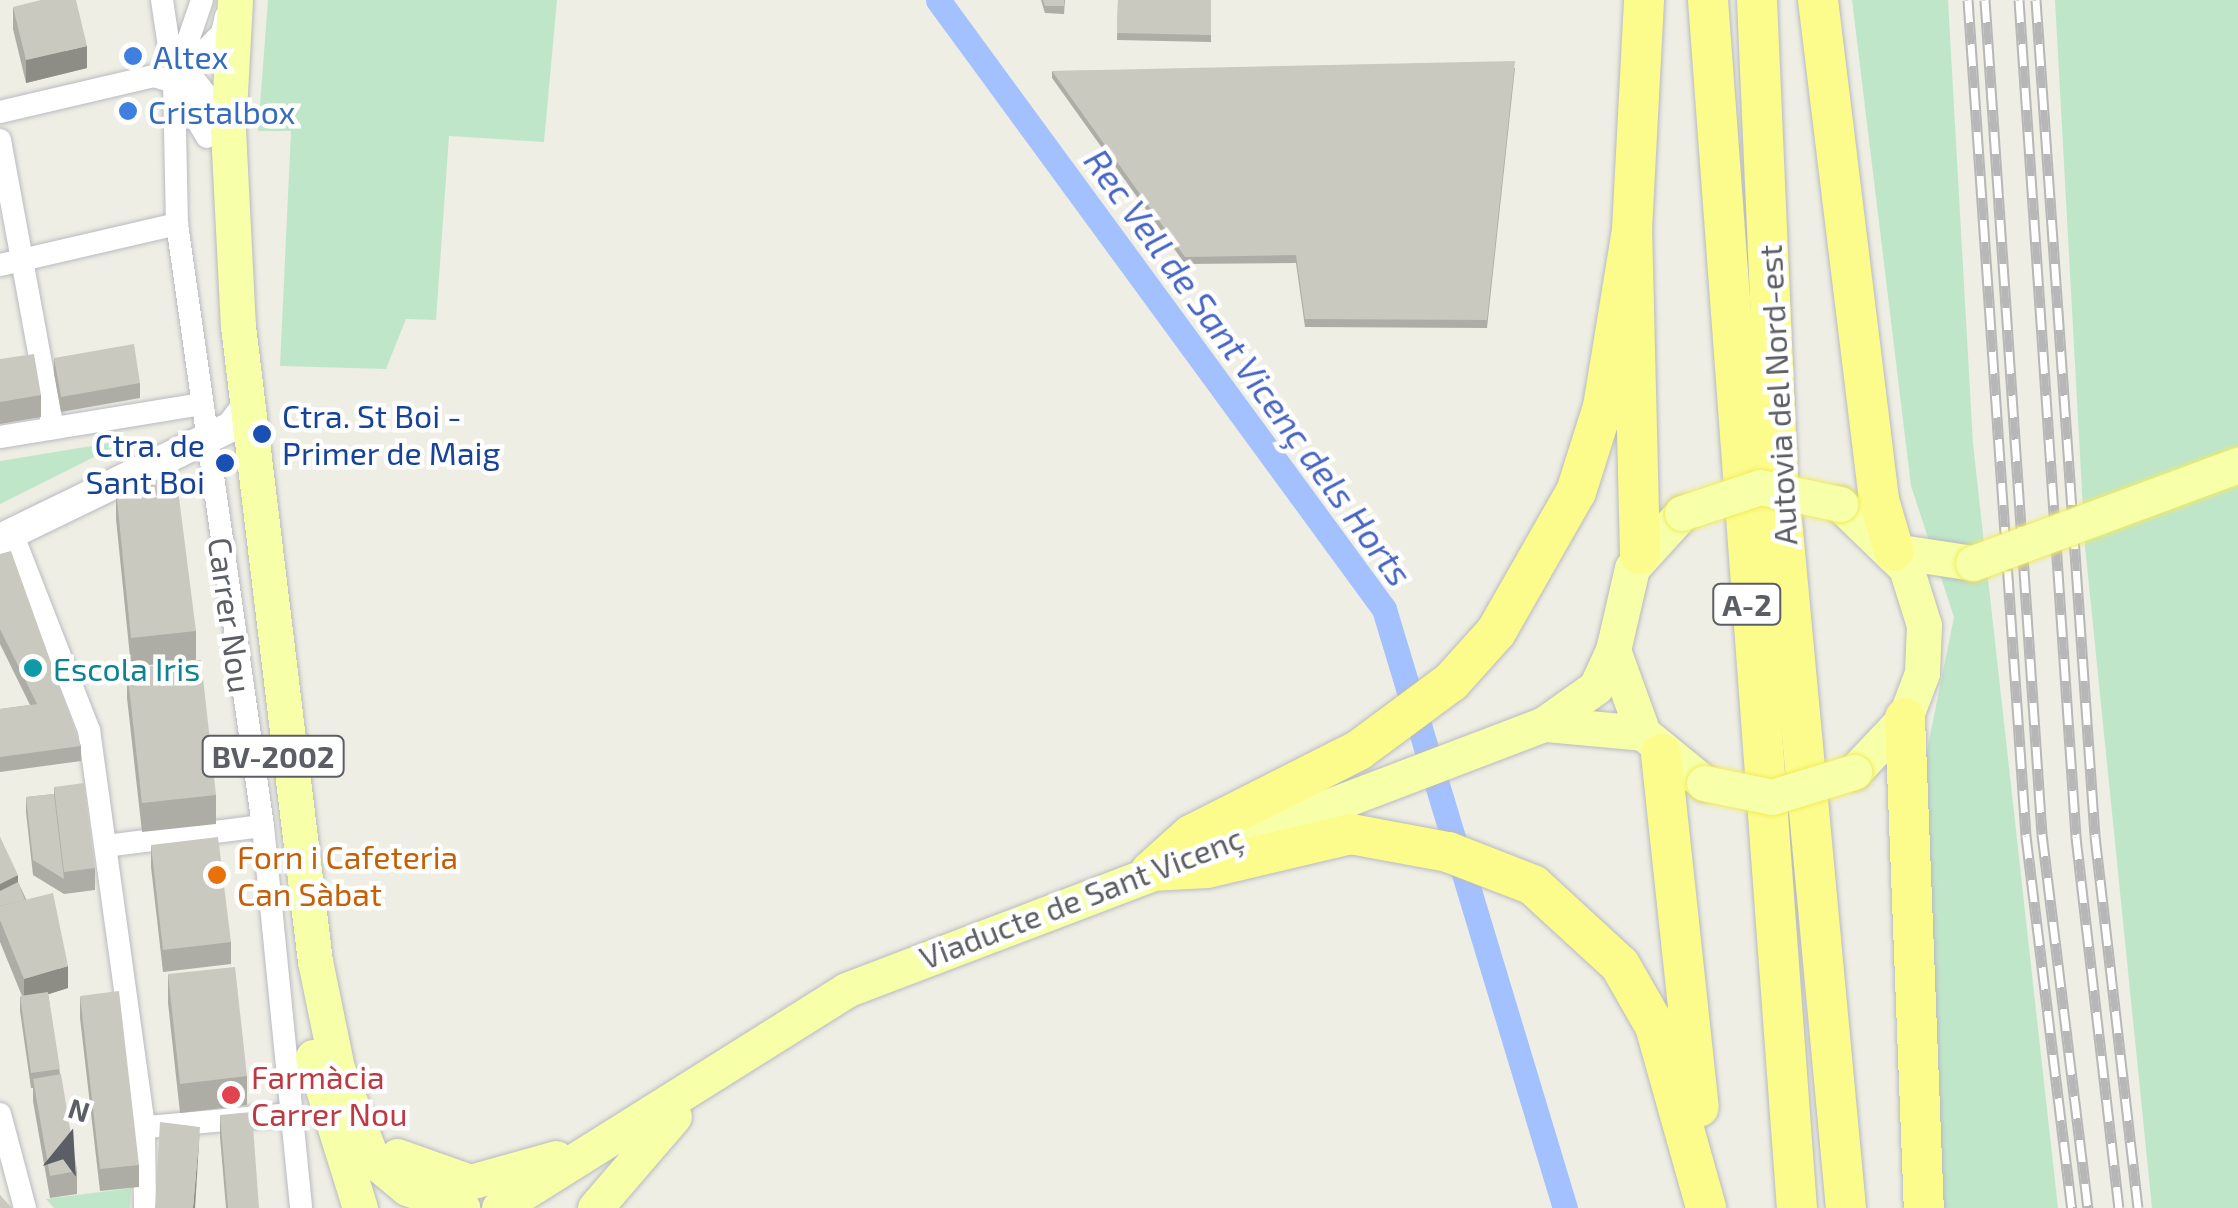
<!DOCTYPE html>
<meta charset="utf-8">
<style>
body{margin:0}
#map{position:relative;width:2238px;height:1208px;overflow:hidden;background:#eeeee4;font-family:"Exo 2",sans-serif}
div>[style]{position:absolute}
.green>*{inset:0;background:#c0e6ca}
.canal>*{height:25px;margin:-12.5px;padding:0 12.5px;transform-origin:12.5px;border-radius:12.5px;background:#a4c1ff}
.roads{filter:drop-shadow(0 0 2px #b9bac0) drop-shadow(0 0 2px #b9bac0)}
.street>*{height:22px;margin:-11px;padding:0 11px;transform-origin:11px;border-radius:11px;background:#fff}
.secondary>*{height:30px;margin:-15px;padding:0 15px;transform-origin:15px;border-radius:15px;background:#fff}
.primary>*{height:35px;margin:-17.5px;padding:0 17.5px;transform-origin:17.5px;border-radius:17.5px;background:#f7ffa9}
.highway>*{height:40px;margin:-20px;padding:0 20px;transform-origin:20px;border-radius:20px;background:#fcfc8d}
.rail>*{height:11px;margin-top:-5.5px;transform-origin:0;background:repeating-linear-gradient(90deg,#fff 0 22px,#b7b7b8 0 44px);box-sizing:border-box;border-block:2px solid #b7b7b8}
.bridges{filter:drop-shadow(0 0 2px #f1ec5a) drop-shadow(0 0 2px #f1ec5a)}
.primary-bridge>*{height:35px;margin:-17.5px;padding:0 17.5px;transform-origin:17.5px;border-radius:17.5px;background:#f7ffa9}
.wall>*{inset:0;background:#adada5}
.shaded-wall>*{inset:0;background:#8d8d86}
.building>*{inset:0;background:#c9c9c0}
.dots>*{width:28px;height:28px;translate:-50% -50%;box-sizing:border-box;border:5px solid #fff;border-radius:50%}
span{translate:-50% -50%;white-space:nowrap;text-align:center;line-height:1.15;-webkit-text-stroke:9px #fff;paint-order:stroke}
.shield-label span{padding:2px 8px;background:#fff;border:2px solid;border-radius:8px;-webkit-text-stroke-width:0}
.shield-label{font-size:30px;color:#5c5e65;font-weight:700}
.shop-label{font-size:32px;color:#366cbe}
.left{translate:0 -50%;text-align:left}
.street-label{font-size:32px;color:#5c5e65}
.transit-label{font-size:32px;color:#164399}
.right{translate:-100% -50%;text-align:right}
.culture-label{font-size:32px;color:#0d838f}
.food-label{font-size:32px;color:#c56008}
.health-label{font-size:32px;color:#be3a42}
.water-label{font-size:35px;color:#4564c3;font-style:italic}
.north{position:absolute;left:20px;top:1088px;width:100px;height:100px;-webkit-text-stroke:8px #fff;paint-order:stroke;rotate:18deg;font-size:28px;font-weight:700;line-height:40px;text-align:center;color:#5c5e65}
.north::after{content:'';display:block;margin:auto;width:35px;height:45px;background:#5c5e65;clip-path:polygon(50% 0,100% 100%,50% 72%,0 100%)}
</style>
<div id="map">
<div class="green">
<i style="clip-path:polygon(268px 0,557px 0,544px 142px,449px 136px,436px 320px,406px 319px,386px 369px,280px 366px,291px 131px,258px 131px)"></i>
<i style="clip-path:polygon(1852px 0,1948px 0,1973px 444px,2058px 1208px,1934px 1208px,1924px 765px,1954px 617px,1911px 486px)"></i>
<i style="clip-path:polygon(2055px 0,2238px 0,2238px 1208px,2152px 1208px,2085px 546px)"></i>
<i style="clip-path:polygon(128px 440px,0 504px,0 461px)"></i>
<i style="clip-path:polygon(131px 1188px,130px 1208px,54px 1208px,46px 1199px)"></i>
</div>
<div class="canal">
<i style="left:938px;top:0;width:755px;rotate:53.78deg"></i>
<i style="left:1384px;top:609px;width:626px;rotate:73.19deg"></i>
</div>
<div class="roads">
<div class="street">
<i style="left:162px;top:0;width:48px;rotate:81.5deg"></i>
<i style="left:202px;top:0;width:87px;rotate:108.9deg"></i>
<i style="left:174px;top:82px;width:142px;rotate:88.8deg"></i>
<i style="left:177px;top:224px;width:608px;rotate:81.87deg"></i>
<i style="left:263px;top:826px;width:384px;rotate:84.3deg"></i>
<i style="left:169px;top:47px;width:90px;rotate:52.2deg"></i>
<i style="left:180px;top:76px;width:60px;rotate:-45.7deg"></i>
<i style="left:222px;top:33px;width:17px;rotate:-77deg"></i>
<i style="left:0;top:112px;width:158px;rotate:-13.2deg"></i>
<i style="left:154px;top:76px;width:21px;rotate:17deg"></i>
<i style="left:174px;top:82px;width:64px;rotate:59deg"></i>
<i style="left:0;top:140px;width:293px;rotate:79.6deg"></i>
<i style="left:0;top:265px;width:182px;rotate:-13deg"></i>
<i style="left:0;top:437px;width:205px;rotate:-9.3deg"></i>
<i style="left:12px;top:533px;width:212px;rotate:68.7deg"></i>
<i style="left:89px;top:730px;width:402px;rotate:82.1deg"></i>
<i style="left:144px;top:1128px;width:80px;rotate:89.3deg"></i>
<i style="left:106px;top:846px;width:158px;rotate:-7.3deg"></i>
<i style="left:0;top:1114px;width:97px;rotate:75.1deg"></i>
<i style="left:148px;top:1127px;width:144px;rotate:-5.2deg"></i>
</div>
<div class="secondary">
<i style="left:0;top:539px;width:257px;rotate:-25.9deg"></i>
<i style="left:231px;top:427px;width:25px;rotate:-53deg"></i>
</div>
<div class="primary">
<i style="left:235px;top:0;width:130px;rotate:93.1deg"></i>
<i style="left:228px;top:130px;width:196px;rotate:87.1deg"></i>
<i style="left:238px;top:326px;width:640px;rotate:83.09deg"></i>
<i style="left:315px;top:961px;width:109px;rotate:78.4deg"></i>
<i style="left:337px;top:1068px;width:97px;rotate:69deg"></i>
<i style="left:372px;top:1159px;width:45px;rotate:39.6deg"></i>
<i style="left:407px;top:1188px;width:59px;rotate:20deg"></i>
<i style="left:1840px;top:504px;width:92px;rotate:44.1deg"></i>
<i style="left:1906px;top:568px;width:60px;rotate:72.5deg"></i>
<i style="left:1924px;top:625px;width:48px;rotate:92.4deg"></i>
<i style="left:1922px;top:673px;width:48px;rotate:110.7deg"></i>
<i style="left:1905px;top:718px;width:74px;rotate:133.4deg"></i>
<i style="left:1682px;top:513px;width:74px;rotate:132.3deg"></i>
<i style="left:1632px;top:568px;width:84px;rotate:103deg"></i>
<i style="left:1613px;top:650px;width:88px;rotate:70.1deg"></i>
<i style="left:1643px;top:733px;width:79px;rotate:39.3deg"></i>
<i style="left:1894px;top:551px;width:80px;rotate:8.6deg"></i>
<i style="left:1545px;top:724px;width:98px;rotate:5.2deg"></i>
<i style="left:313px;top:1057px;width:158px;rotate:72.7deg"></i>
<i style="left:397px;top:1156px;width:77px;rotate:19.6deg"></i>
<i style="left:470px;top:1182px;width:89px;rotate:-15.6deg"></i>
<i style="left:499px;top:1208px;width:410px;rotate:-32.1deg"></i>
<i style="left:846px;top:990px;width:747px;rotate:-20.86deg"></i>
<i style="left:1544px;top:724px;width:64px;rotate:-35.4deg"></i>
<i style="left:1596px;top:687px;width:41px;rotate:-65.3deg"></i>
<i style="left:595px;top:1208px;width:121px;rotate:-49.3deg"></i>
</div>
<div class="highway">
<i style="left:1708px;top:0;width:1211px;rotate:85.79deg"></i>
<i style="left:1757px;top:0;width:477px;rotate:87.5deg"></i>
<i style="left:1778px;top:477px;width:734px;rotate:84.69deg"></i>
<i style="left:1818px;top:0;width:504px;rotate:83.04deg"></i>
<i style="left:1879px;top:500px;width:53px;rotate:73.6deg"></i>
<i style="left:1640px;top:554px;width:324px;rotate:-91.4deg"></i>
<i style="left:1632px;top:230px;width:230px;rotate:-87deg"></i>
<i style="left:1905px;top:718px;width:490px;rotate:87.8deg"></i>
<i style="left:1661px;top:754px;width:355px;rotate:83.9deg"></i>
<i style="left:1151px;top:871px;width:54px;rotate:-42deg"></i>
<i style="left:1191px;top:835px;width:188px;rotate:-26.8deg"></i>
<i style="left:1359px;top:750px;width:114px;rotate:-36.5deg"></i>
<i style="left:1451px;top:682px;width:67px;rotate:-48deg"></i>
<i style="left:1496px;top:632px;width:161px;rotate:-60.3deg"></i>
<i style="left:1576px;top:492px;width:89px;rotate:-72.4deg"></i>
<i style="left:1603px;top:407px;width:179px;rotate:-80.7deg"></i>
<i style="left:1151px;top:871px;width:56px;rotate:-3.1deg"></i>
<i style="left:1207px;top:868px;width:148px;rotate:-13.3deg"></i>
<i style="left:1351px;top:834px;width:99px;rotate:10.5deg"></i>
<i style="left:1448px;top:852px;width:91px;rotate:21.2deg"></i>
<i style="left:1533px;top:885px;width:118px;rotate:42.6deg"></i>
<i style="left:1620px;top:965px;width:70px;rotate:60.2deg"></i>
<i style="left:1655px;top:1026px;width:189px;rotate:74.3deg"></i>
</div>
</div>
<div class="rail">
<i style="left:1968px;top:0;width:838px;rotate:86.03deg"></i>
<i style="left:2026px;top:836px;width:375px;rotate:83deg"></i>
<i style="left:1985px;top:0;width:836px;rotate:86.09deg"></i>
<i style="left:2042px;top:834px;width:377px;rotate:83deg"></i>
<i style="left:2019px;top:0;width:839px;rotate:86.1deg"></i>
<i style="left:2076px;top:837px;width:373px;rotate:83.4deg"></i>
<i style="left:2036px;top:0;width:838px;rotate:85.96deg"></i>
<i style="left:2095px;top:836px;width:374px;rotate:83.4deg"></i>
</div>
<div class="bridges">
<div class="primary-bridge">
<i style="left:1682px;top:513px;width:82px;rotate:-18.4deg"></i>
<i style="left:1760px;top:487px;width:82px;rotate:12deg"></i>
<i style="left:1973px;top:563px;width:283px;rotate:-20.3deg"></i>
<i style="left:1704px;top:783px;width:69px;rotate:11.6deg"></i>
<i style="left:1772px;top:797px;width:86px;rotate:-17deg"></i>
</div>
</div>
<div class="wall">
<i style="clip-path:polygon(1041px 0,1065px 0,1064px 14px,1045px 13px)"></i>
<i style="clip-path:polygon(1118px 0,1211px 0,1211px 42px,1117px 40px)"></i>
<i style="clip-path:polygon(13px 7px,87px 68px,26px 83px,13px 29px)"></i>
<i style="clip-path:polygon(1515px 68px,1487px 328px,1305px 327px,1296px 263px,1185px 264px,1052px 78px,1052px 71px)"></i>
<i style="clip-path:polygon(54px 358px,140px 383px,140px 398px,61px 412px,54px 373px)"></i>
<i style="clip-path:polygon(0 359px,41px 395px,41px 417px,0 424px)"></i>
<i style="clip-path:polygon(116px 490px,196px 631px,196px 660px,131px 667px,116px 519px)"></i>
<i style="clip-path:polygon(0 554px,81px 746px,81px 761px,0 772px,0 709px,30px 705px,0 644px)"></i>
<i style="clip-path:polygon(127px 669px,216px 795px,216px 824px,142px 832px,127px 698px)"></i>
<i style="clip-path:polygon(54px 787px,95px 868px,95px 890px,64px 894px,33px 875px,26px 812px,26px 797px,54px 794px)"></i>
<i style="clip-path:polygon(0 837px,18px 882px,68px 988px,48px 994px,60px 1074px,77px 1171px,77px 1194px,50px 1198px,33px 1101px,33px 1088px,31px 1088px,20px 1011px,20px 996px,22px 996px,0 942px)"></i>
<i style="clip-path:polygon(151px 845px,231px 942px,231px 964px,163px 972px,151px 867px)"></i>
<i style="clip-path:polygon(168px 974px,247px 1076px,247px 1105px,180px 1113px,168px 1003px)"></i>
<i style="clip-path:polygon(80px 996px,139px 1165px,139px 1187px,100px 1191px,80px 1018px)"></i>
<i style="clip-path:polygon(220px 1115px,259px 1208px,226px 1208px,220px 1137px)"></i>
</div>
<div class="shaded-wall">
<i style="clip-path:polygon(87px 46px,87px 68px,26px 83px,26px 60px)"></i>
<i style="clip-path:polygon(18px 875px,18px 897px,0 906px,0 884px)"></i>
<i style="clip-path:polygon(68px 966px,68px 988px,24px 1002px,24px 979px)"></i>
<i style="clip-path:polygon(200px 1127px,195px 1208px,193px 1208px)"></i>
</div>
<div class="building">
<i style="clip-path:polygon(41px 0,76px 0,87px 46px,26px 60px,13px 7px)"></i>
<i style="clip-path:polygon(1043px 0,1064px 0,1064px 6px,1045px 6px)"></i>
<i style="clip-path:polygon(1118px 0,1211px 0,1211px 35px,1117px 33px)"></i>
<i style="clip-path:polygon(1515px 61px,1487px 320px,1305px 319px,1296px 255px,1185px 257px,1052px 71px)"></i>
<i style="clip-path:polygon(134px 344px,140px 383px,61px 397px,54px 358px)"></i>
<i style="clip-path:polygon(34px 354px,41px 395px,0 402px,0 359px)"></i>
<i style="clip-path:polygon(146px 479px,177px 482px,196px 631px,131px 638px,116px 490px)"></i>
<i style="clip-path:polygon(11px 551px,81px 746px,0 757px,0 709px,37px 704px,0 629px,0 554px)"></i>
<i style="clip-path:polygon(201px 660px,216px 795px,142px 803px,127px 669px)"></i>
<i style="clip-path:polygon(84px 783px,95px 868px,64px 872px,54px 787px)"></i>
<i style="clip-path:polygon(54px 794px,64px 879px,33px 860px,26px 797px)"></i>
<i style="clip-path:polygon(0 837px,18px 875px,0 884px)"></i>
<i style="clip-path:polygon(218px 837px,231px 942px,163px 950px,151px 845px)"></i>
<i style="clip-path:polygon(18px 882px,25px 900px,0 906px,0 891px)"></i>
<i style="clip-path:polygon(53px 893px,68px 966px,24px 979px,0 920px,0 906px)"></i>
<i style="clip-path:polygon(235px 967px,247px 1076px,180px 1084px,168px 974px)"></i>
<i style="clip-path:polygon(119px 991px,139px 1165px,100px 1169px,80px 996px)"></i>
<i style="clip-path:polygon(48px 992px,60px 1069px,31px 1073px,20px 996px)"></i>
<i style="clip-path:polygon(61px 1074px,77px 1171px,50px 1176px,33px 1079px)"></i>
<i style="clip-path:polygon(252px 1112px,259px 1208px,228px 1208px,220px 1115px)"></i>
<i style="clip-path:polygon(160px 1122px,200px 1127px,193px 1208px,155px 1208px)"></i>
<i style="clip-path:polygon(0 1195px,12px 1208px,0 1208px)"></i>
</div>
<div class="dots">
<i style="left:133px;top:56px;background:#3f7fe0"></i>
<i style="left:128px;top:111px;background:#3f7fe0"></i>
<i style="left:262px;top:434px;background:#1a4fb4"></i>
<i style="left:225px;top:463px;background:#1a4fb4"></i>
<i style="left:33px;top:668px;background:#0f9aa8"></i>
<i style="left:217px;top:875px;background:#e8710a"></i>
<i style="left:231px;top:1095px;background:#e0444e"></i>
</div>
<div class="shield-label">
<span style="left:1747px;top:604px">A-2</span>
<span style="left:273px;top:756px">BV-2002</span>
</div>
<div class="shop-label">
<span class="left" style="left:153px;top:56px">Altex</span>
<span class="left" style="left:148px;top:111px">Cristalbox</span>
</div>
<div class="street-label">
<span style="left:1777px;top:395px;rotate:-93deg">Autovia del Nord-est</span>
<span style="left:231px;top:615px;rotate:82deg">Carrer Nou</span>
<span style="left:1081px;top:897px;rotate:-21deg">Viaducte de Sant Vicenç</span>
</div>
<div class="transit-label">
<span class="left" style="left:282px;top:434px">Ctra. St Boi -<br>Primer de Maig</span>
<span class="right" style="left:205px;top:463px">Ctra. de<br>Sant Boi</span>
</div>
<div class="culture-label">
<span class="left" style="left:53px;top:668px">Escola Iris</span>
</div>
<div class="food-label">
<span class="left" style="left:237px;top:875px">Forn i Cafeteria<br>Can Sàbat</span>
</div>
<div class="health-label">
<span class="left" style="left:251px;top:1095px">Farmàcia<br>Carrer Nou</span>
</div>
<div class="water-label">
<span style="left:1249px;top:367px;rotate:54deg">Rec Vell de Sant Vicenç dels Horts</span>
</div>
<div class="north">N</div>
</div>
